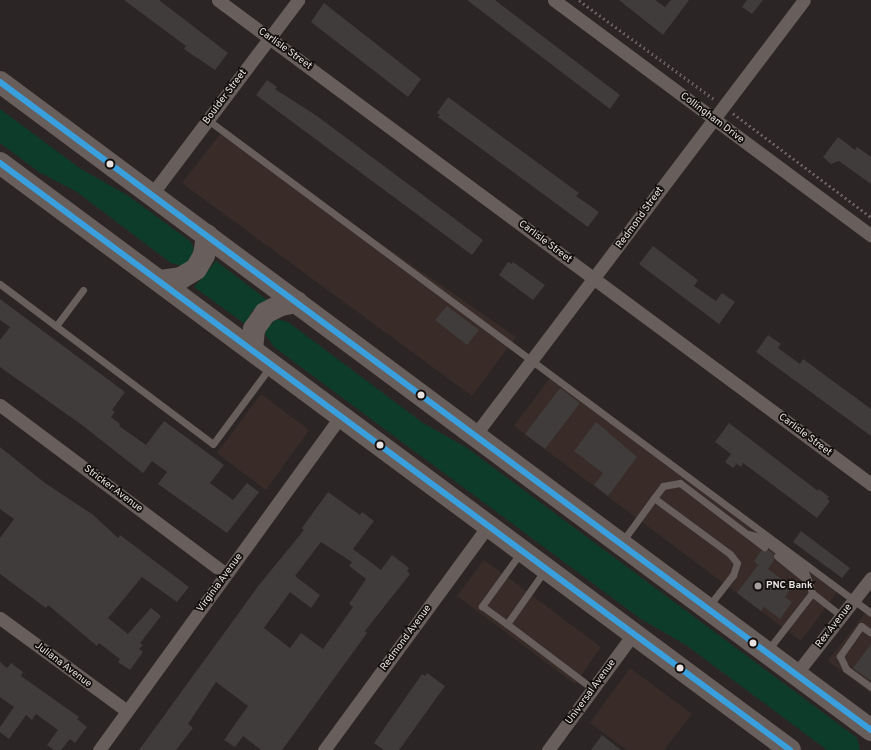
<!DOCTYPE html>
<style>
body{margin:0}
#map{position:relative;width:871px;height:750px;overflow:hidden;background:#2b2625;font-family:Overpass,sans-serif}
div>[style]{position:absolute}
.built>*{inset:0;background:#392c28}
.green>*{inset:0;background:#0d3c2b}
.building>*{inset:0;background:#3f3c3b}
.path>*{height:2.5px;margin-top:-1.25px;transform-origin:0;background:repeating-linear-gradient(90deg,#655e5c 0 2px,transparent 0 5px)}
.service>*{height:7px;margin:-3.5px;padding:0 3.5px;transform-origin:3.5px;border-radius:3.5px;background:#685e5b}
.minor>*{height:13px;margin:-6.5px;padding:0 6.5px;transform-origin:6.5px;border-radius:6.5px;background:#685e5b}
.trunk>*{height:22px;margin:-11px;padding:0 11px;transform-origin:11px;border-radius:11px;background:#685e5b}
.bus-1>*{height:6px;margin:-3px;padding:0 3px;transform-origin:3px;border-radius:3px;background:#3aa0dd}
.dots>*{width:11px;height:11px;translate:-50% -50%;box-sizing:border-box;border:2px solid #130f0e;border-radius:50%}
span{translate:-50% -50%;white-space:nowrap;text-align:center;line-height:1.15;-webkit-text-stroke:3.5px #130f0e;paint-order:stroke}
.street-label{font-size:10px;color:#e7e2e0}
.poi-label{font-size:10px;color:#e7e2e0;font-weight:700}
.left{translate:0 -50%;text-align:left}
</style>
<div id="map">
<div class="built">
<i style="clip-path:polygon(221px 133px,516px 337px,472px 396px,182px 183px)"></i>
<i style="clip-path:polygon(550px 378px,838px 590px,801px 641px,514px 426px)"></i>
<i style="clip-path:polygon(261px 394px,309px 430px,266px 490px,217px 453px)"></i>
<i style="clip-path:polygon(484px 560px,601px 647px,575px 684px,457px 596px)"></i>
<i style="clip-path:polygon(866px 612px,871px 616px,871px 693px,828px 661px)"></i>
<i style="clip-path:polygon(630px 668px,692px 714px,664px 750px,627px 750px,590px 723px)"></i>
</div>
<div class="green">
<i style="clip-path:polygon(0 109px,81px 169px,127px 195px,190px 241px,193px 246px,194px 256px,182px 266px,171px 263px,77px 192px,39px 172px,0 143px)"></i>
<i style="clip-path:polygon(216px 261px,267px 300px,252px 311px,245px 324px,194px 287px)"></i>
<i style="clip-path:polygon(276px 319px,288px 322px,423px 423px,467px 448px,857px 738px,860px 750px,827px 750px,686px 645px,641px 619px,274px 347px,265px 334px,266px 329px)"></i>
</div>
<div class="building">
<i style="clip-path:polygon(124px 0,159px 0,228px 53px,215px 70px,184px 49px,186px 46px)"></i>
<i style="clip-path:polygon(467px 0,495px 0,620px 95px,610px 109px)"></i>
<i style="clip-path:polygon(619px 0,655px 0,665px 7px,671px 0,689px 0,663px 35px)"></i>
<i style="clip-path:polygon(747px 0,763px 0,752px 14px,742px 7px)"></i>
<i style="clip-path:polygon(324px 3px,421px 79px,408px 97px,311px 22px)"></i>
<i style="clip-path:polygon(267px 80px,277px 87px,275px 89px,317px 116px,483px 240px,472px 255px,256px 95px)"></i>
<i style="clip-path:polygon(448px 97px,579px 193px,576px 196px,599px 212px,588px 227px,438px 117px,440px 115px,437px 113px)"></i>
<i style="clip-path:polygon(838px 137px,855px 150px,857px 147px,871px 157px,871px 184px,839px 161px,831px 164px,823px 157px)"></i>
<i style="clip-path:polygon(653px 246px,698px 280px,694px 286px,716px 301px,722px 293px,735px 302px,719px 324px,639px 264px)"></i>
<i style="clip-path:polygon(508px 262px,512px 264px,513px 262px,545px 285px,533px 300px,499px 275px)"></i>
<i style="clip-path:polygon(0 299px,125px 392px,112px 410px,115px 412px,111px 417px,120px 424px,119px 426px,146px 445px,164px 421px,224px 465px,210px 483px,233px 500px,247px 483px,259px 492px,227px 533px,158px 484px,167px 472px,152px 461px,143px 473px,82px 425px,0 367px,0 340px,10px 327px,0 320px)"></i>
<i style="clip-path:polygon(447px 306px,479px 330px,467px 345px,435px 320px)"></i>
<i style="clip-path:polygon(768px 335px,781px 344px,778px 348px,800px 364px,803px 359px,871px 409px,871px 436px,756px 352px)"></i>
<i style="clip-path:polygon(560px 388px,580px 403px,545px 449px,525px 434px)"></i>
<i style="clip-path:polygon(596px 422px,637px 457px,608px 496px,594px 485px,603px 473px,574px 451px)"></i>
<i style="clip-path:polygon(729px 423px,818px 491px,819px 489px,829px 497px,827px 499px,830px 501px,817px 518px,743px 463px,741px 467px,737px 464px,733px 468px,725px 462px,731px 454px,715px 442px)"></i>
<i style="clip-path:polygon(0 447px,45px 483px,92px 514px,118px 538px,120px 535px,189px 587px,177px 602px,142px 577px,108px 618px,128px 634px,151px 608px,161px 616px,140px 643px,143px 645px,139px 649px,143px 652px,130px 670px,118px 662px,120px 659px,99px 643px,97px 646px,48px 605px,46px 608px,0 574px,0 538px,14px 519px,0 509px)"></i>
<i style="clip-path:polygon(evenodd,328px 492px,360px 515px,362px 512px,374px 521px,353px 549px,381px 570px,392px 555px,409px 568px,407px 571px,410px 574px,365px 631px,367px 633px,296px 731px,282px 750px,261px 750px,243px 736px,235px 747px,224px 740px,248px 706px,216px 682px,188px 724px,193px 728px,176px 750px,139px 750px,259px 585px,304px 530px,302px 528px,328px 492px,321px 542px,352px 562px,349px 566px,366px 579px,349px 604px,353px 607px,323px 649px,301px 633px,290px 648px,264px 628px,290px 592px,311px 608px,320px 595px,295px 576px,321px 542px)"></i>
<i style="clip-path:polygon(801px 531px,850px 568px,842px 578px,793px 542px)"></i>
<i style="clip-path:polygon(768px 550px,773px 553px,774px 560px,768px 569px,792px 587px,785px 597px,792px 602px,780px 619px,764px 607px,761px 611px,737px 593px,758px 565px,754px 561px,761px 551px)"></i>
<i style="clip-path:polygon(871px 644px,871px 681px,853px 668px)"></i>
<i style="clip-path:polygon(0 662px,7px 668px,11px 663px,23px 672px,21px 676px,79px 717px,77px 719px,87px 727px,75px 743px,70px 739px,61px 750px,54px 750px,47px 745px,58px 730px,36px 714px,32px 720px,26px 715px,9px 739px,0 732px,0 727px,14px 707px,0 697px)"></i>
<i style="clip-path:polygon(427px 673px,445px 686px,399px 750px,384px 750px,374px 743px,422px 674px,425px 676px)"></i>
<i style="clip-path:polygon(602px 735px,621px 750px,591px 750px)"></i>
</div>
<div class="path">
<i style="left:579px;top:0;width:167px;rotate:36.3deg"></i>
<i style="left:733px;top:113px;width:173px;rotate:37deg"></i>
</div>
<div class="service">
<i style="left:208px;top:120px;width:826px;rotate:36.63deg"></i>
<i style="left:0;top:284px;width:266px;rotate:36.9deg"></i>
<i style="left:213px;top:444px;width:96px;rotate:-53.5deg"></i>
<i style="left:56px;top:326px;width:45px;rotate:-53.1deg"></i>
<i style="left:654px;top:498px;width:15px;rotate:-53deg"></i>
<i style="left:663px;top:486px;width:17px;rotate:-10deg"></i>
<i style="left:680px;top:483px;width:106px;rotate:37.3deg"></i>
<i style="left:748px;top:534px;width:12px;rotate:14deg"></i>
<i style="left:760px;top:537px;width:57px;rotate:37.9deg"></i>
<i style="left:805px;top:572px;width:11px;rotate:68deg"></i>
<i style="left:622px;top:542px;width:54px;rotate:-54deg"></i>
<i style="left:654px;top:498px;width:94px;rotate:36.4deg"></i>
<i style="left:730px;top:554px;width:11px;rotate:52deg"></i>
<i style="left:737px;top:563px;width:13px;rotate:108deg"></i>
<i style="left:733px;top:575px;width:39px;rotate:128deg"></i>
<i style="left:521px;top:552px;width:67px;rotate:125.8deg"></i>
<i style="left:482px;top:606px;width:31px;rotate:36deg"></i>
<i style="left:507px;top:624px;width:66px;rotate:-54.9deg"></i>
<i style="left:777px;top:556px;width:41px;rotate:39.1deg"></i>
<i style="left:809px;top:582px;width:11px;rotate:75deg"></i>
<i style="left:812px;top:593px;width:37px;rotate:38deg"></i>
<i style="left:507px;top:624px;width:108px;rotate:37.1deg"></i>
<i style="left:871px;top:633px;width:12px;rotate:-145deg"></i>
<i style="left:861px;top:626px;width:37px;rotate:125deg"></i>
<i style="left:840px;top:656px;width:14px;rotate:65deg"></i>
<i style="left:846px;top:669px;width:31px;rotate:36deg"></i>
<i style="left:768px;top:650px;width:72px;rotate:-52.3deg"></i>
</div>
<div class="minor">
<i style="left:218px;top:0;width:813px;rotate:36.55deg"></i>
<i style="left:554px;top:0;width:395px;rotate:36.6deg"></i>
<i style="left:152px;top:194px;width:243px;rotate:-53deg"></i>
<i style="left:0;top:405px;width:282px;rotate:36.8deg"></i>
<i style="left:475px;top:435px;width:545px;rotate:-52.9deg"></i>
<i style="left:0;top:618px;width:157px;rotate:36.2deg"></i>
<i style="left:796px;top:674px;width:122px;rotate:-52deg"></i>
<i style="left:99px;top:750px;width:412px;rotate:-54.1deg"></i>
<i style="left:324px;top:750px;width:278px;rotate:-53.8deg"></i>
<i style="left:548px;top:750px;width:145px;rotate:-53.7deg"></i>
</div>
<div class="trunk">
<i style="left:0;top:82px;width:1086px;rotate:36.65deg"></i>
<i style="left:0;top:163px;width:984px;rotate:36.61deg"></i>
<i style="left:160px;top:281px;width:21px;rotate:-8deg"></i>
<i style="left:181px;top:278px;width:17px;rotate:-31deg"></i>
<i style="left:196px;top:269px;width:16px;rotate:-60deg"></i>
<i style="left:204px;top:255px;width:20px;rotate:-81deg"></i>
<i style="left:252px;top:349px;width:20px;rotate:-84deg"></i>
<i style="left:254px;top:329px;width:19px;rotate:-55deg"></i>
<i style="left:265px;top:313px;width:18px;rotate:-27deg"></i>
<i style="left:281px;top:305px;width:16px;rotate:-11deg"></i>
</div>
<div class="bus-1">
<i style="left:0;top:82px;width:1086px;rotate:36.65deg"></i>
<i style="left:0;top:163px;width:984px;rotate:36.61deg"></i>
</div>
<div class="dots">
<i style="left:110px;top:164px;background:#e7e2e0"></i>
<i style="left:421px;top:395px;background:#e7e2e0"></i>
<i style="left:380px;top:445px;background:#e7e2e0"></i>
<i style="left:758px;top:586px;background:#a5a09f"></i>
<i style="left:753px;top:643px;background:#e7e2e0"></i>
<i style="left:680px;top:668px;background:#e7e2e0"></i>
</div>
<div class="street-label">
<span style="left:285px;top:49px;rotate:36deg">Carlisle Street</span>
<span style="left:225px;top:97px;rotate:-53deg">Boulder Street</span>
<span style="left:712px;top:118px;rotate:37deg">Collingham Drive</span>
<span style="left:640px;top:218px;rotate:-54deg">Redmond Street</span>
<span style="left:545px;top:242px;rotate:37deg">Carlisle Street</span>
<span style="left:805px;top:435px;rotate:37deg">Carlisle Street</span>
<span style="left:113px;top:489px;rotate:37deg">Stricker Avenue</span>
<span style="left:220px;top:583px;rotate:-54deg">Virginia Avenue</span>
<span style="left:834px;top:626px;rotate:-52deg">Rex Avenue</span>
<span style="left:406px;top:638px;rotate:-54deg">Redmond Avenue</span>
<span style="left:63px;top:665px;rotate:37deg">Juliana Avenue</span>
<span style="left:591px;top:692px;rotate:-54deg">Universal Avenue</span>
</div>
<div class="poi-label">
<span class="left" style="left:766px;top:586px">PNC Bank</span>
</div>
</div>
